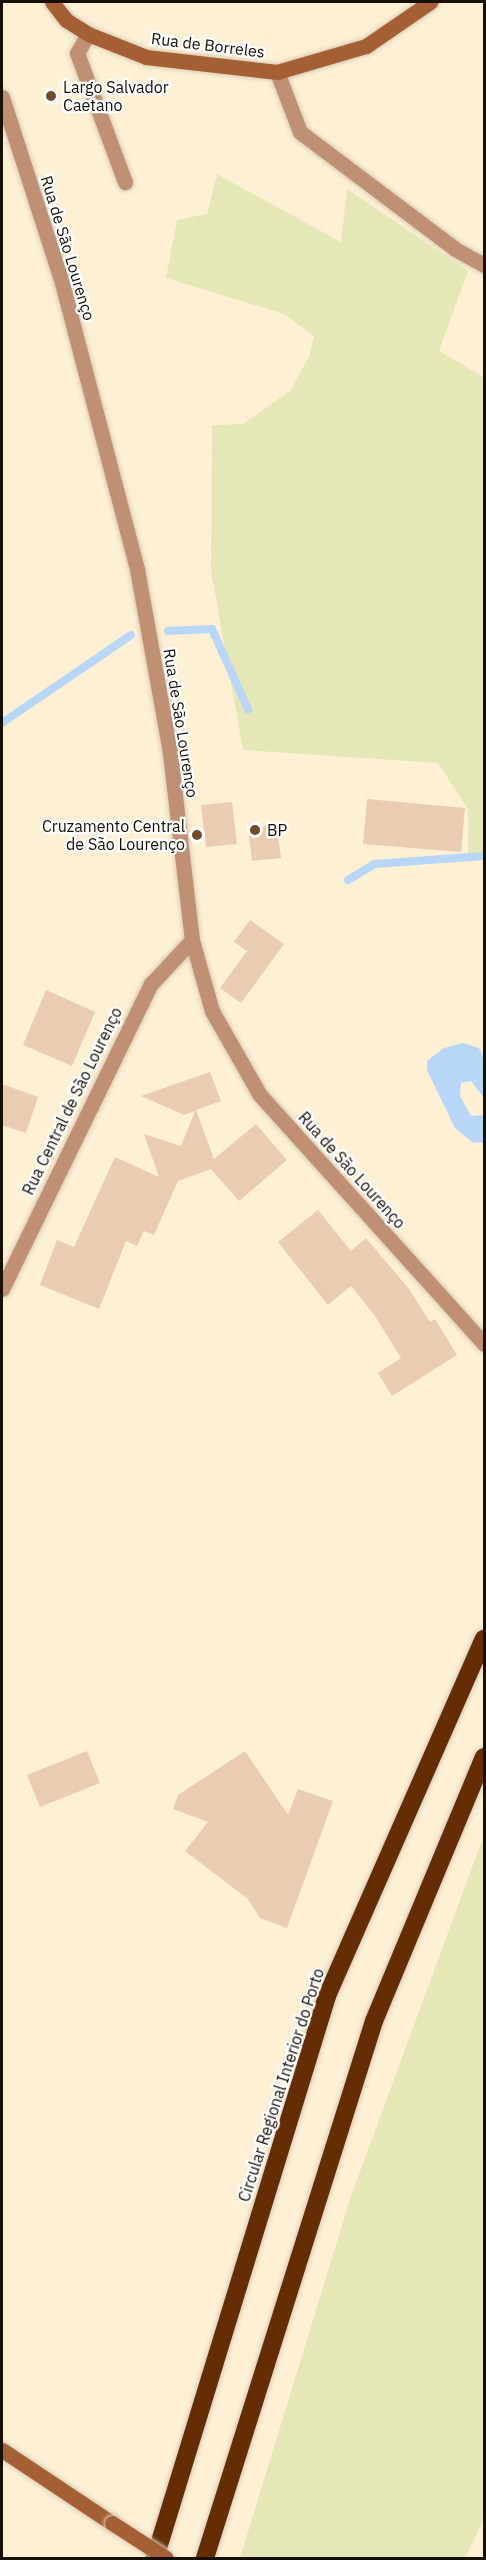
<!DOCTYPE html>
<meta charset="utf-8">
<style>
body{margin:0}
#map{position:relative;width:486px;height:2560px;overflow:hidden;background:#fef0d5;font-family:"IBM Plex Sans",sans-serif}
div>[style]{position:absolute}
.green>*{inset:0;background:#e5e8b6}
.water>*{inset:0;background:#b7d6f8}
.stream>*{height:8px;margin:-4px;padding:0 4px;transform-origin:4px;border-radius:4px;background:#b7d6f8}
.building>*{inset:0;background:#e9ccb2}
.roads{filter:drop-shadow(0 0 2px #d9ccb4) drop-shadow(0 0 2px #d9ccb4)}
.street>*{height:15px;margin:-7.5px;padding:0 7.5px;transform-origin:7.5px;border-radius:7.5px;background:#c09075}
.secondary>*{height:15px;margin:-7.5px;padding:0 7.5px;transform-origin:7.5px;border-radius:7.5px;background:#a45f35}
.highway>*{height:18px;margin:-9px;padding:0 9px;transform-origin:9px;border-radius:9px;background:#642d03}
.bridges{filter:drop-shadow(0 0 2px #d9ccb4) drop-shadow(0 0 2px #d9ccb4)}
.secondary-bridge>*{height:15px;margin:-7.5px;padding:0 7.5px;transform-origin:7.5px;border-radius:7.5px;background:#a45f35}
.dots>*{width:16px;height:16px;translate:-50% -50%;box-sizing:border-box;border:3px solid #fff;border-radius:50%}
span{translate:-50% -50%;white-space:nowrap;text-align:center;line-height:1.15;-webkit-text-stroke:4.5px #fff;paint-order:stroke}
.street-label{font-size:16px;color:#161005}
.poi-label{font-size:16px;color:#161005}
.left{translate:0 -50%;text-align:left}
.right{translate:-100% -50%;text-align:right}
.frame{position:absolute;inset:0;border:3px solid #161005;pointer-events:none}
</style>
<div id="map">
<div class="green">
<i style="clip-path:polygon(217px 174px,341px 242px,347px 189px,468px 271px,439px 351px,484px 377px,484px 857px,468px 859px,468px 809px,438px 763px,243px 750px,211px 571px,212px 425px,243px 424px,290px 391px,309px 357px,314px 336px,284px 314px,166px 278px,177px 220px,207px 214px)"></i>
<i style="clip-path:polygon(484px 1835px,484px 2519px,465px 2558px,240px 2558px,351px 2196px)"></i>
</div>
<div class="water">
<i style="clip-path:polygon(463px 1043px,479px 1048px,484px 1059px,484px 1098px,471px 1081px,461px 1083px,460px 1096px,471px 1116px,484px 1115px,484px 1143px,472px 1142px,455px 1128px,427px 1070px,427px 1061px,444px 1048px)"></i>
</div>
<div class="stream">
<i style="left:168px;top:631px;width:44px;rotate:-2.6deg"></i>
<i style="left:212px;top:629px;width:88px;rotate:65.8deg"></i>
<i style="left:2px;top:723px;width:156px;rotate:-34.3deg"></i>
<i style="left:348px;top:880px;width:31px;rotate:-31deg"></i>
<i style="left:375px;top:864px;width:109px;rotate:-4.2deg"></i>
</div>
<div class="building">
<i style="clip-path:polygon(367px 799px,465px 808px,461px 852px,363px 844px)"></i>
<i style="clip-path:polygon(232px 802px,237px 844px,206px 847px,201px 805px)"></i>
<i style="clip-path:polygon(277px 825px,281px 858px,252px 861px,248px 828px)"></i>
<i style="clip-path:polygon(250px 920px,284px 944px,241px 1003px,220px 988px,247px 951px,234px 942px)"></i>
<i style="clip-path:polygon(46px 990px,95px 1012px,72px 1066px,23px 1045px)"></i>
<i style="clip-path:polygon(210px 1072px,221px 1101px,196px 1110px,214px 1159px,256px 1124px,287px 1160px,239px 1201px,211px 1169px,178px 1181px,154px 1235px,144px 1231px,137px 1246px,126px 1241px,99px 1309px,40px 1285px,57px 1240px,74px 1247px,115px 1157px,159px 1177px,144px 1134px,181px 1146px,195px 1111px,184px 1115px,141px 1096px)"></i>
<i style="clip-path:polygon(2px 1084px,38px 1097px,26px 1133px,2px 1125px)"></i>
<i style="clip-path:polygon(318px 1210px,351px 1251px,366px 1238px,409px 1289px,430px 1322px,435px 1319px,457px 1355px,392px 1396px,378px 1373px,401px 1358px,375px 1316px,351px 1286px,328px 1305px,278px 1242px)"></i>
<i style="clip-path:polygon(87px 1751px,100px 1783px,40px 1807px,27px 1775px)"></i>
<i style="clip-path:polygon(245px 1751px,288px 1815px,298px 1789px,333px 1801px,287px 1928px,260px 1918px,248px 1899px,185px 1851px,208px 1822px,173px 1809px,178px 1795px)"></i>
</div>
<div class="roads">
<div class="street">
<i style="left:88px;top:34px;width:22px;rotate:120deg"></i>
<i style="left:77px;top:53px;width:138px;rotate:69.6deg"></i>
<i style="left:277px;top:72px;width:64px;rotate:69deg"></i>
<i style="left:300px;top:132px;width:194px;rotate:37deg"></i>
<i style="left:455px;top:249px;width:33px;rotate:29deg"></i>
<i style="left:2px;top:97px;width:195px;rotate:72.1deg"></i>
<i style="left:62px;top:283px;width:296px;rotate:75.3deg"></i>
<i style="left:137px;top:569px;width:187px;rotate:79.8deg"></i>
<i style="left:170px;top:753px;width:188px;rotate:83.3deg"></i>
<i style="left:192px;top:940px;width:74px;rotate:74.3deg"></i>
<i style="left:212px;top:1011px;width:97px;rotate:60.3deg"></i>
<i style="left:260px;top:1095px;width:335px;rotate:48deg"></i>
<i style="left:2px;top:1289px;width:339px;rotate:-64deg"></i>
<i style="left:151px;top:984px;width:60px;rotate:-47deg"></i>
</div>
<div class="secondary">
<i style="left:52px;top:2px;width:23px;rotate:52deg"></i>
<i style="left:66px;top:20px;width:26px;rotate:32deg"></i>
<i style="left:88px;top:34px;width:62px;rotate:21.6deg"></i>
<i style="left:146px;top:57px;width:132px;rotate:6.5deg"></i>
<i style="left:277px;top:72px;width:93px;rotate:-16.3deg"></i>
<i style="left:366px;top:46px;width:78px;rotate:-34.5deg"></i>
<i style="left:2px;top:2450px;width:132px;rotate:33.6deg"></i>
</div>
<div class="highway">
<i style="left:155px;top:2558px;width:588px;rotate:-72.98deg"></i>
<i style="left:327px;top:1996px;width:390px;rotate:-66.3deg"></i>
<i style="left:205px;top:2558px;width:563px;rotate:-72.53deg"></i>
<i style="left:374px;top:2021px;width:286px;rotate:-67.4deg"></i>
</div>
</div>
<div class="bridges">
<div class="secondary-bridge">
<i style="left:112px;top:2523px;width:64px;rotate:32.9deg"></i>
</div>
</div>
<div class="dots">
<i style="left:51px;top:96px;background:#734d29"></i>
<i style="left:255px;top:830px;background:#734d29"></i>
<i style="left:197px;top:835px;background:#734d29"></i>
</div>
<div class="street-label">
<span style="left:208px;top:45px;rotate:7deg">Rua de Borreles</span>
<span style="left:68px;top:248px;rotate:73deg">Rua de São Lourenço</span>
<span style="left:181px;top:723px;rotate:81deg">Rua de São Lourenço</span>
<span style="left:72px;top:1101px;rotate:-64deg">Rua Central de São Lourenço</span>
<span style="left:352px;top:1170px;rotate:48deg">Rua de São Lourenço</span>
<span style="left:281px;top:2085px;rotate:-72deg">Circular Regional Interior do Porto</span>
</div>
<div class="poi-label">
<span class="left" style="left:63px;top:96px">Largo Salvador<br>Caetano</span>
<span class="right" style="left:185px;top:835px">Cruzamento Central<br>de São Lourenço</span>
<span class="left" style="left:267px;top:830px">BP</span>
</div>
<div class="frame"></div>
</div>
